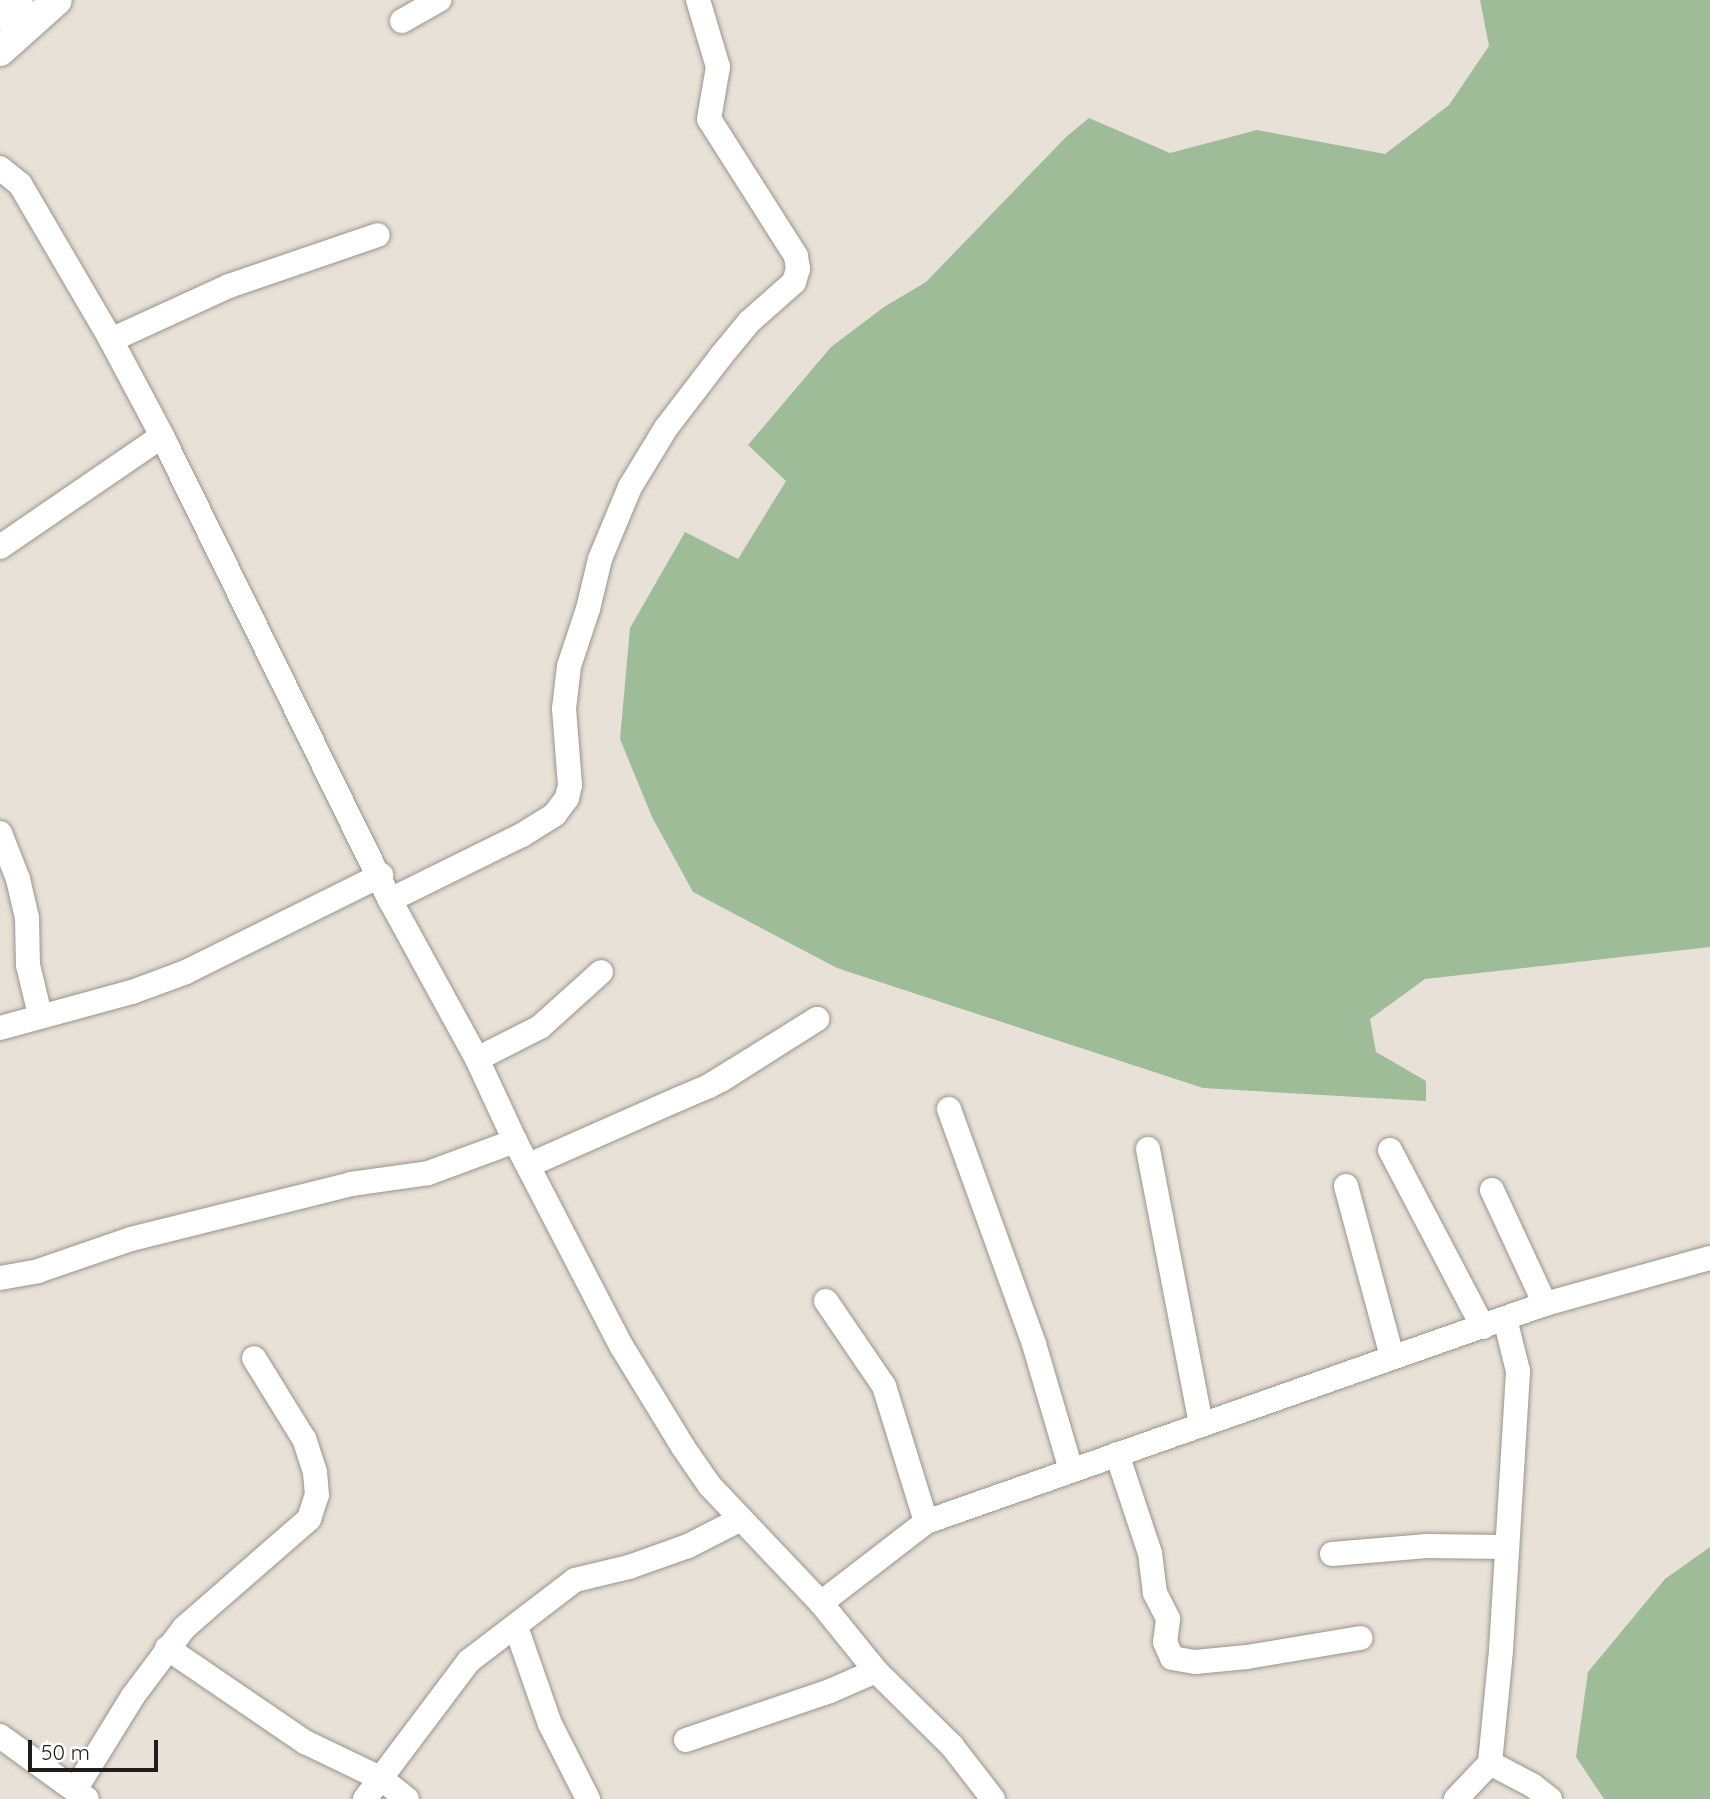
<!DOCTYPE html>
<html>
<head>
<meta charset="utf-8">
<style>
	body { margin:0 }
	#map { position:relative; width:1710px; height:1799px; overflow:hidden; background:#e7e1d7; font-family:Quicksand,sans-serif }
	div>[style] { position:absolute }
	.green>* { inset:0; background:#9fbc98 }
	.roads { filter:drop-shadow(0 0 2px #9b948b) drop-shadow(0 0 2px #9b948b) }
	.minor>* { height:24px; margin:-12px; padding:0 12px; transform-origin:12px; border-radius:12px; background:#fff }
	.major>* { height:30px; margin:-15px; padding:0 15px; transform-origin:15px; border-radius:15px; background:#fff }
	.highway>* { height:35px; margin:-17.5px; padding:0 17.5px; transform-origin:17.5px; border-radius:17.5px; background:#fff }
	span { translate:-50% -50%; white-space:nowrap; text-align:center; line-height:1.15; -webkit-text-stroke:5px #fff; paint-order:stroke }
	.scale { position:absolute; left:28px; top:1740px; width:130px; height:32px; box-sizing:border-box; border:4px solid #1f1d19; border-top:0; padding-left:9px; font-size:21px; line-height:24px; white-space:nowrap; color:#1f1d19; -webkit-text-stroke:5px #fff; paint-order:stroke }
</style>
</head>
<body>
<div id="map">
	<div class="green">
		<div style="clip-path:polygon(1480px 0,1710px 0,1710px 947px,1425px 979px,1370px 1019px,1376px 1052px,1426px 1081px,1426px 1101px,1203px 1088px,837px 968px,693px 892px,652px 817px,620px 739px,630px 628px,685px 532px,738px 559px,786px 481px,748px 445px,831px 347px,884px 307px,926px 282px,1066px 137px,1089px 118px,1170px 153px,1257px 130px,1385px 154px,1449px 105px,1489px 46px)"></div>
		<div style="clip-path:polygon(1710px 1547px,1710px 1799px,1604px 1799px,1576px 1757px,1588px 1672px,1665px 1579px)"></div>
	</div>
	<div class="roads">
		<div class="minor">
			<div style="left:402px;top:21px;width:43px;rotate:-29.6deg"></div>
			<div style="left:0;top:168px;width:26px;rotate:39deg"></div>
			<div style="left:20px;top:184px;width:181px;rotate:59.7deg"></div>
			<div style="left:111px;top:340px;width:109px;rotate:62deg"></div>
			<div style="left:162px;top:436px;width:517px;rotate:63.83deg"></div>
			<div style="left:390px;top:900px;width:181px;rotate:61.3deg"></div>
			<div style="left:477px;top:1059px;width:90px;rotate:65.1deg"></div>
			<div style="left:515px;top:1141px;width:232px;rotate:62.6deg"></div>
			<div style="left:622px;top:1347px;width:117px;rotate:58.6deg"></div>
			<div style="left:683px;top:1447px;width:47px;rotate:55.3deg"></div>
			<div style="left:710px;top:1486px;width:161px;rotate:46.5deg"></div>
			<div style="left:821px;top:1603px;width:87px;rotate:51deg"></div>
			<div style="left:876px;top:1671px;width:107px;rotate:44.6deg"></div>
			<div style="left:952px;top:1746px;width:67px;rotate:52.3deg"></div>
			<div style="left:111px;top:340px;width:130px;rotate:-24.6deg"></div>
			<div style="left:229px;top:286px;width:157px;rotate:-18.9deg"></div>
			<div style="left:0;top:547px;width:196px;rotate:-34.4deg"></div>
			<div style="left:0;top:833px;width:49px;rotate:68.6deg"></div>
			<div style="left:18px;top:879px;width:40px;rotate:77deg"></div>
			<div style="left:27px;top:918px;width:47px;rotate:88.8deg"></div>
			<div style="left:28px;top:965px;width:51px;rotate:76.5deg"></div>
			<div style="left:390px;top:900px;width:147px;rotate:-26.2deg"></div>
			<div style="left:522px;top:835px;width:39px;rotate:-32deg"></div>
			<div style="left:555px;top:814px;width:20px;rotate:-53deg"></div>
			<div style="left:567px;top:798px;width:13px;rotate:-77deg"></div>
			<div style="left:570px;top:785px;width:76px;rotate:-94.5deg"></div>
			<div style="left:564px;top:709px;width:43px;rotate:-83.4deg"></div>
			<div style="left:569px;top:666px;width:60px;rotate:-71.6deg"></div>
			<div style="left:588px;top:609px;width:51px;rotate:-76.5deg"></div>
			<div style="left:600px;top:559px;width:78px;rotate:-67.4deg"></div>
			<div style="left:630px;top:487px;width:69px;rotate:-58.6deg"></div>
			<div style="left:666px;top:428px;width:91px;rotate:-52.6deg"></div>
			<div style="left:721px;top:356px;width:44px;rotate:-50.5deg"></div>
			<div style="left:749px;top:322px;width:60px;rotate:-41.6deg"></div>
			<div style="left:794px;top:282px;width:14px;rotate:-73deg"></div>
			<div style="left:798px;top:269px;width:13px;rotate:-99deg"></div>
			<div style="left:796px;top:256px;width:162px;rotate:-122.4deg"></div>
			<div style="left:709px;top:119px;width:53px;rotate:-80.2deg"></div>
			<div style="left:718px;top:67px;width:70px;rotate:-106.6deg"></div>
			<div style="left:0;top:1028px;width:137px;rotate:-15.3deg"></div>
			<div style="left:132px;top:992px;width:58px;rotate:-20.3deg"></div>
			<div style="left:186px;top:972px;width:218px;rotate:-26.4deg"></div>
			<div style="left:477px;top:1059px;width:71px;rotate:-26.9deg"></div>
			<div style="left:540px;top:1027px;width:82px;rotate:-42deg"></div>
			<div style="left:949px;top:1109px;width:250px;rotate:70.1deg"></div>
			<div style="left:1034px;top:1344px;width:131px;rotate:73.6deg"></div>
			<div style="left:1148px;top:1149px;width:279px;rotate:79.1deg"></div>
			<div style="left:1390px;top:1150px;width:200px;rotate:62.3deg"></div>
			<div style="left:529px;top:1165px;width:166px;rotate:-23.8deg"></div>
			<div style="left:681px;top:1098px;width:30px;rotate:-23deg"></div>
			<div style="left:709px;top:1086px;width:13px;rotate:-27deg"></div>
			<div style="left:721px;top:1080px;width:114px;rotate:-32.4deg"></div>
			<div style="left:817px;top:1019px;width:127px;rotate:148.2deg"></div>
			<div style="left:1346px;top:1186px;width:177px;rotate:74.9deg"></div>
			<div style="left:1492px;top:1190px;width:126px;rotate:65.1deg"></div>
			<div style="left:0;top:1278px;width:39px;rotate:-10deg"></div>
			<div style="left:38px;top:1271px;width:98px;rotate:-19deg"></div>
			<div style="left:131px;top:1239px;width:227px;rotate:-14deg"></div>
			<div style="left:351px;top:1184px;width:78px;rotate:-8.1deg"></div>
			<div style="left:428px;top:1173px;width:93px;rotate:-20.2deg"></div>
			<div style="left:826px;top:1301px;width:103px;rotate:55.7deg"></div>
			<div style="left:884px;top:1386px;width:142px;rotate:72.8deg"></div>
			<div style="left:1117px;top:1454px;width:104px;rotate:71.6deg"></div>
			<div style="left:1150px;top:1553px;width:40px;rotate:82.9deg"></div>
			<div style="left:1155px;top:1593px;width:29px;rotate:63deg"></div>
			<div style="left:1168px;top:1619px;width:23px;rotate:97deg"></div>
			<div style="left:1165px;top:1642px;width:17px;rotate:66deg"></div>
			<div style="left:1172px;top:1658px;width:23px;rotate:10deg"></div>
			<div style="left:1195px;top:1662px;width:52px;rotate:-5.5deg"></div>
			<div style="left:1247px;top:1657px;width:115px;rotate:-9.5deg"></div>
			<div style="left:1332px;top:1554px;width:95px;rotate:-4.8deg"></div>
			<div style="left:1427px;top:1546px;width:78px;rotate:0.7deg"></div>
			<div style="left:821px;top:1603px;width:133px;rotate:-37.6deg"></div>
			<div style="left:926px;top:1522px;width:656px;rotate:-19.4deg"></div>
			<div style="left:1545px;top:1304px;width:171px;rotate:-15.6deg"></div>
			<div style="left:516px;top:1627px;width:103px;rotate:70.7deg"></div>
			<div style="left:550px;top:1724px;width:84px;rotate:63.1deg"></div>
			<div style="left:167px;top:1648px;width:167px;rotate:34.3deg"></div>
			<div style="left:305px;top:1742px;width:85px;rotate:25.7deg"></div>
			<div style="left:382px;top:1779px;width:32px;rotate:39deg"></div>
			<div style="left:0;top:1736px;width:107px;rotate:35.9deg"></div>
			<div style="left:686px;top:1740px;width:152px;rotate:-18.8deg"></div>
			<div style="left:830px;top:1691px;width:50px;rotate:-23.5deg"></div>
			<div style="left:1490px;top:1763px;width:47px;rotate:27.6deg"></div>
			<div style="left:1532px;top:1785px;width:23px;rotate:38deg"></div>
			<div style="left:75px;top:1790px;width:110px;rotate:-58.3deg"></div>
			<div style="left:133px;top:1696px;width:85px;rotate:-53.1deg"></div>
			<div style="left:184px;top:1628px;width:166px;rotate:-41.1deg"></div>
			<div style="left:309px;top:1519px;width:25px;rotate:-72deg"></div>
			<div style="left:317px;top:1495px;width:23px;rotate:-95deg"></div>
			<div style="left:315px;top:1472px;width:35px;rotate:-108deg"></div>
			<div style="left:304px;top:1439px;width:95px;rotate:-121.7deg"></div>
			<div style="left:365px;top:1799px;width:173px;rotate:-53deg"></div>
			<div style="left:469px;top:1661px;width:133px;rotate:-37.4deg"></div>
			<div style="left:575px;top:1580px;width:56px;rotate:-13.5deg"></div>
			<div style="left:629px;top:1567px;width:63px;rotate:-19.6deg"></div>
			<div style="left:688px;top:1546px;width:59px;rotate:-27deg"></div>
			<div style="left:1456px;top:1799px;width:50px;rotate:-46.6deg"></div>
			<div style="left:1490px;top:1763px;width:114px;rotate:-84.4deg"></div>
			<div style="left:1501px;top:1650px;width:280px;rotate:-86.5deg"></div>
			<div style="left:1518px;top:1371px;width:54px;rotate:-104deg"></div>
		</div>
		<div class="major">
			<div style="left:0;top:51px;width:76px;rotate:-41.8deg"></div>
		</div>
		<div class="highway">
			<div style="left:0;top:12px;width:19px;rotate:-39deg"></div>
		</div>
	</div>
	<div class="scale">50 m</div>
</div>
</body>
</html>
